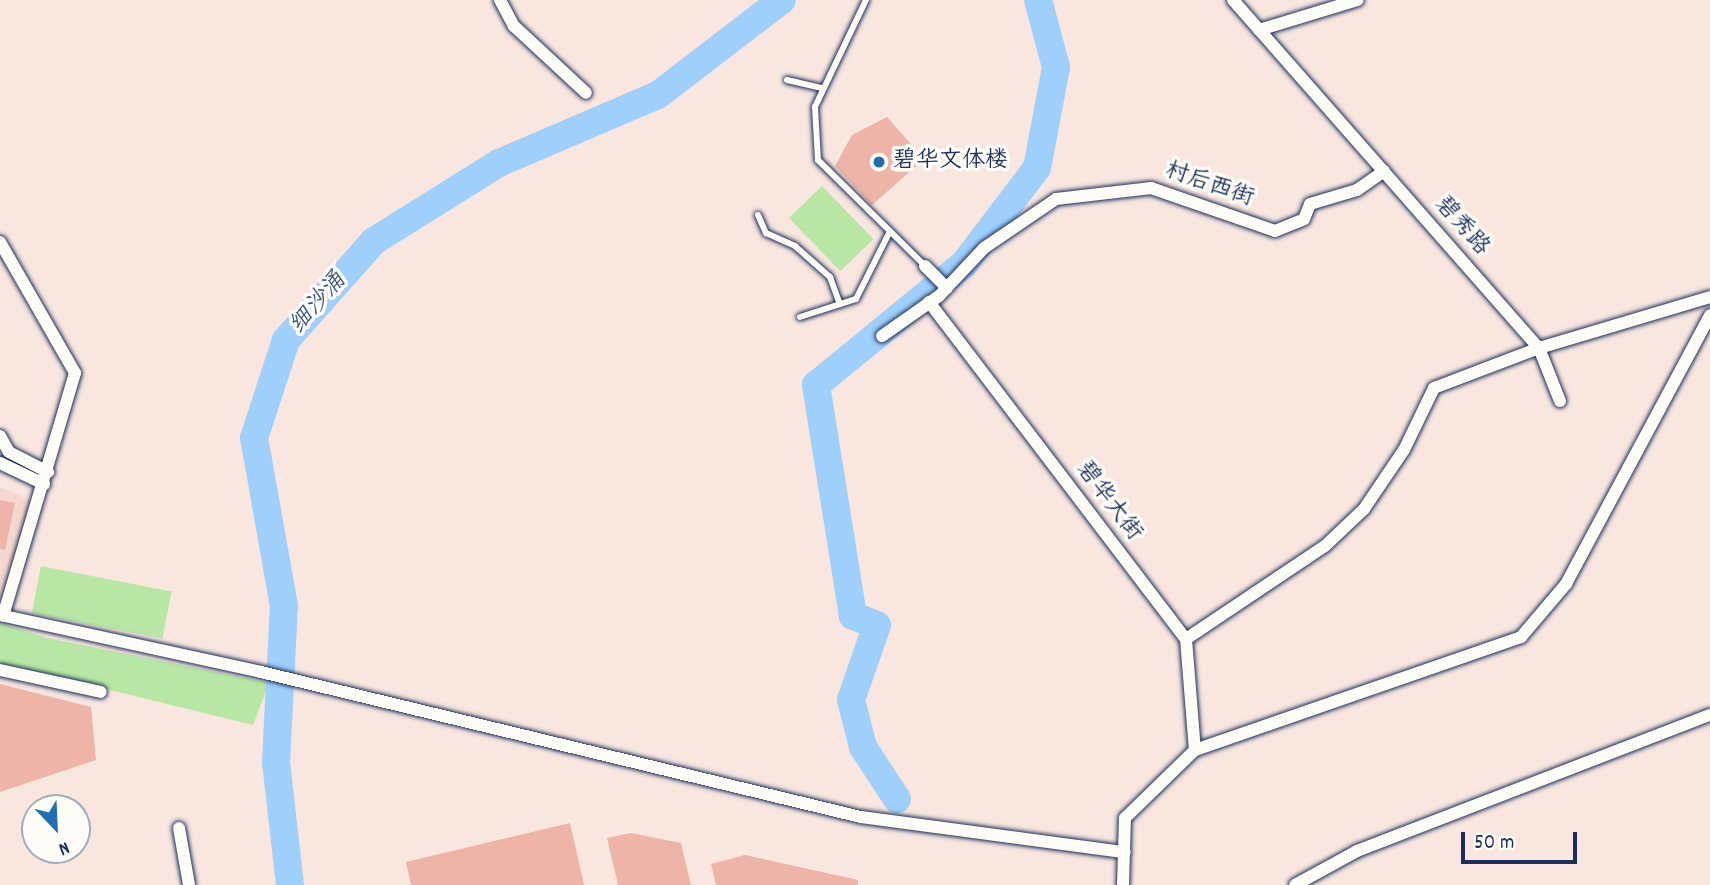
<!DOCTYPE html>
<html>
<head>
<meta charset="utf-8">
<style>
	body { margin:0 }
	#map { position:relative; width:1710px; height:885px; overflow:hidden; background:#f8e6df; font-family:Dekko,"LXGW WenKai TC",sans-serif }
	div>[style] { position:absolute }
	.built>* { inset:0; background:#f5d7ce }
	.green>* { inset:0; background:#b8e7a5; transform-origin:0 0 }
	.river>* { height:28px; margin:-14px; padding:0 14px; transform-origin:14px; border-radius:14px; background:#9fcffb }
	.building>* { inset:0; background:#eeb4a7 }
	.roads { filter:drop-shadow(0 0 2px #1b2f5e) drop-shadow(0 0 2px #1b2f5e) }
	.service>* { height:6px; margin:-3px; padding:0 3px; transform-origin:3px; border-radius:3px; background:#fdfcf7 }
	.minor>* { height:12px; margin:-6px; padding:0 6px; transform-origin:6px; border-radius:6px; background:#fdfcf7 }
	.dots>* { width:19px; height:19px; translate:-50% -50%; box-sizing:border-box; border:4px solid #fdfcf7; border-radius:50% }
	span { translate:-50% -50%; white-space:nowrap; text-align:center; line-height:1.15; -webkit-text-stroke:7px #fdfcf7; paint-order:stroke }
	.poi-label { font-size:23px; color:#1b2f5e }
	.left { translate:0 -50%; text-align:left }
	.street-label { font-size:23px; color:#1b2f5e }
	.water-label { font-size:24px; color:#3c5785; font-style:italic }
	.north { position:absolute; left:21px; top:794px; width:70px; height:70px; box-sizing:border-box; background:#fdfcf7; border:2px solid #a3aaba; border-radius:50%; rotate:157deg; font-size:19px; font-weight:700; line-height:28px; text-align:center; color:#1b2f5e }
	.north::after { content:''; display:block; margin:auto; width:24px; height:32px; background:#1f6fb2; clip-path:polygon(50% 0,100% 100%,50% 72%,0 100%) }
	.scale { position:absolute; left:1461px; top:832px; width:116px; height:32px; box-sizing:border-box; border:4px solid #1b2f5e; border-top:0; padding-left:9px; font-size:21px; line-height:24px; white-space:nowrap; color:#1b2f5e; -webkit-text-stroke:5px #fdfcf7; paint-order:stroke }
</style>
</head>
<body>
<div id="map">
	<div class="built">
		<div style="clip-path:polygon(0 487px,32px 501px,5px 599px,0 598px)"></div>
	</div>
	<div class="green">
		<div style="left:822px;top:186px;width:74px;height:46px;rotate:46deg"></div>
		<div style="left:41px;top:566px;width:133px;height:48px;rotate:11deg"></div>
		<div style="clip-path:polygon(0 623px,48px 638px,269px 683px,253px 725px,0 663px)"></div>
	</div>
	<div class="river">
		<div style="left:897px;top:799px;width:62px;rotate:-123.2deg"></div>
		<div style="left:863px;top:747px;width:49px;rotate:-104.3deg"></div>
		<div style="left:851px;top:700px;width:79px;rotate:-70.9deg"></div>
		<div style="left:877px;top:625px;width:26px;rotate:-159deg"></div>
		<div style="left:853px;top:616px;width:234px;rotate:-99.1deg"></div>
		<div style="left:816px;top:385px;width:191px;rotate:-39.3deg"></div>
		<div style="left:964px;top:264px;width:121px;rotate:-52.8deg"></div>
		<div style="left:1037px;top:168px;width:103px;rotate:-79.3deg"></div>
		<div style="left:1056px;top:67px;width:69px;rotate:-105deg"></div>
		<div style="left:290px;top:885px;width:124px;rotate:-96.5deg"></div>
		<div style="left:276px;top:762px;width:156px;rotate:-87.1deg"></div>
		<div style="left:284px;top:606px;width:171px;rotate:-100.1deg"></div>
		<div style="left:254px;top:438px;width:103px;rotate:-71.9deg"></div>
		<div style="left:286px;top:340px;width:132px;rotate:-48.4deg"></div>
		<div style="left:374px;top:241px;width:147px;rotate:-32deg"></div>
		<div style="left:499px;top:163px;width:173px;rotate:-23.2deg"></div>
		<div style="left:658px;top:95px;width:156px;rotate:-37.5deg"></div>
	</div>
	<div class="building">
		<div style="clip-path:polygon(887px 117px,924px 159px,872px 205px,835px 166px,852px 135px)"></div>
		<div style="clip-path:polygon(0 500px,15px 503px,5px 550px,0 549px)"></div>
		<div style="clip-path:polygon(0 684px,91px 707px,96px 760px,0 792px)"></div>
		<div style="clip-path:polygon(570px 823px,584px 885px,411px 885px,406px 862px)"></div>
		<div style="clip-path:polygon(631px 833px,681px 843px,691px 885px,618px 885px,607px 838px)"></div>
		<div style="clip-path:polygon(745px 855px,858px 880px,858px 885px,716px 885px,711px 864px)"></div>
	</div>
	<div class="roads">
		<div class="service">
			<div style="left:866px;top:0;width:119px;rotate:115.5deg"></div>
			<div style="left:815px;top:107px;width:53px;rotate:86.8deg"></div>
			<div style="left:818px;top:160px;width:151px;rotate:44.7deg"></div>
			<div style="left:787px;top:80px;width:35px;rotate:13deg"></div>
			<div style="left:758px;top:215px;width:20px;rotate:66deg"></div>
			<div style="left:766px;top:233px;width:32px;rotate:24deg"></div>
			<div style="left:795px;top:246px;width:47px;rotate:41.5deg"></div>
			<div style="left:830px;top:277px;width:29px;rotate:70deg"></div>
			<div style="left:800px;top:317px;width:59px;rotate:-17.8deg"></div>
			<div style="left:856px;top:299px;width:74px;rotate:-63.4deg"></div>
		</div>
		<div class="minor">
			<div style="left:500px;top:0;width:30px;rotate:62deg"></div>
			<div style="left:514px;top:26px;width:98px;rotate:42.9deg"></div>
			<div style="left:1233px;top:0;width:463px;rotate:48.7deg"></div>
			<div style="left:1539px;top:348px;width:178px;rotate:-16.6deg"></div>
			<div style="left:1259px;top:30px;width:103px;rotate:-16.9deg"></div>
			<div style="left:0;top:242px;width:151px;rotate:60.2deg"></div>
			<div style="left:75px;top:373px;width:253px;rotate:106.5deg"></div>
			<div style="left:925px;top:266px;width:31px;rotate:45deg"></div>
			<div style="left:929px;top:302px;width:424px;rotate:52.7deg"></div>
			<div style="left:1186px;top:639px;width:111px;rotate:85.4deg"></div>
			<div style="left:882px;top:336px;width:70px;rotate:-35.1deg"></div>
			<div style="left:939px;top:296px;width:66px;rotate:-46.8deg"></div>
			<div style="left:984px;top:248px;width:87px;rotate:-34.2deg"></div>
			<div style="left:1056px;top:199px;width:96px;rotate:-6.6deg"></div>
			<div style="left:1151px;top:188px;width:131px;rotate:19.1deg"></div>
			<div style="left:1275px;top:231px;width:31px;rotate:-22deg"></div>
			<div style="left:1304px;top:219px;width:16px;rotate:-68deg"></div>
			<div style="left:1310px;top:204px;width:49px;rotate:-16.6deg"></div>
			<div style="left:1357px;top:190px;width:33px;rotate:-35deg"></div>
			<div style="left:0;top:436px;width:18px;rotate:61deg"></div>
			<div style="left:9px;top:452px;width:44px;rotate:27.1deg"></div>
			<div style="left:0;top:463px;width:49px;rotate:25.5deg"></div>
			<div style="left:0;top:615px;width:267px;rotate:12.3deg"></div>
			<div style="left:261px;top:672px;width:617px;rotate:13.59deg"></div>
			<div style="left:861px;top:817px;width:266px;rotate:7.6deg"></div>
			<div style="left:1186px;top:639px;width:167px;rotate:-33.8deg"></div>
			<div style="left:1325px;top:546px;width:54px;rotate:-43.5deg"></div>
			<div style="left:1364px;top:509px;width:71px;rotate:-55.9deg"></div>
			<div style="left:1404px;top:450px;width:69px;rotate:-64.2deg"></div>
			<div style="left:1434px;top:388px;width:112px;rotate:-20.9deg"></div>
			<div style="left:1539px;top:348px;width:57px;rotate:68.4deg"></div>
			<div style="left:0;top:670px;width:103px;rotate:12.3deg"></div>
			<div style="left:179px;top:828px;width:58px;rotate:80deg"></div>
			<div style="left:1123px;top:885px;width:67px;rotate:-88.3deg"></div>
			<div style="left:1125px;top:818px;width:98px;rotate:-44.2deg"></div>
			<div style="left:1195px;top:750px;width:345px;rotate:-19.1deg"></div>
			<div style="left:1521px;top:637px;width:70px;rotate:-49.7deg"></div>
			<div style="left:1566px;top:584px;width:305px;rotate:-61.8deg"></div>
			<div style="left:1295px;top:885px;width:71px;rotate:-28.7deg"></div>
			<div style="left:1357px;top:851px;width:378px;rotate:-21.1deg"></div>
		</div>
	</div>
	<div class="dots">
		<div style="left:879px;top:162px;background:#1f6fb2"></div>
	</div>
	<div class="poi-label">
		<span class="left" style="left:893px;top:162px">碧华文体楼</span>
	</div>
	<div class="street-label">
		<span style="left:1209px;top:186px;rotate:19deg">村后西街</span>
		<span style="left:1461px;top:227px;rotate:49deg">碧秀路</span>
		<span style="left:1108px;top:502px;rotate:53deg">碧华大街</span>
	</div>
	<div class="water-label">
		<span style="left:319px;top:304px;rotate:-49deg">细沙涌</span>
	</div>
	<div class="north">N</div>
	<div class="scale">50 m</div>
</div>
</body>
</html>
